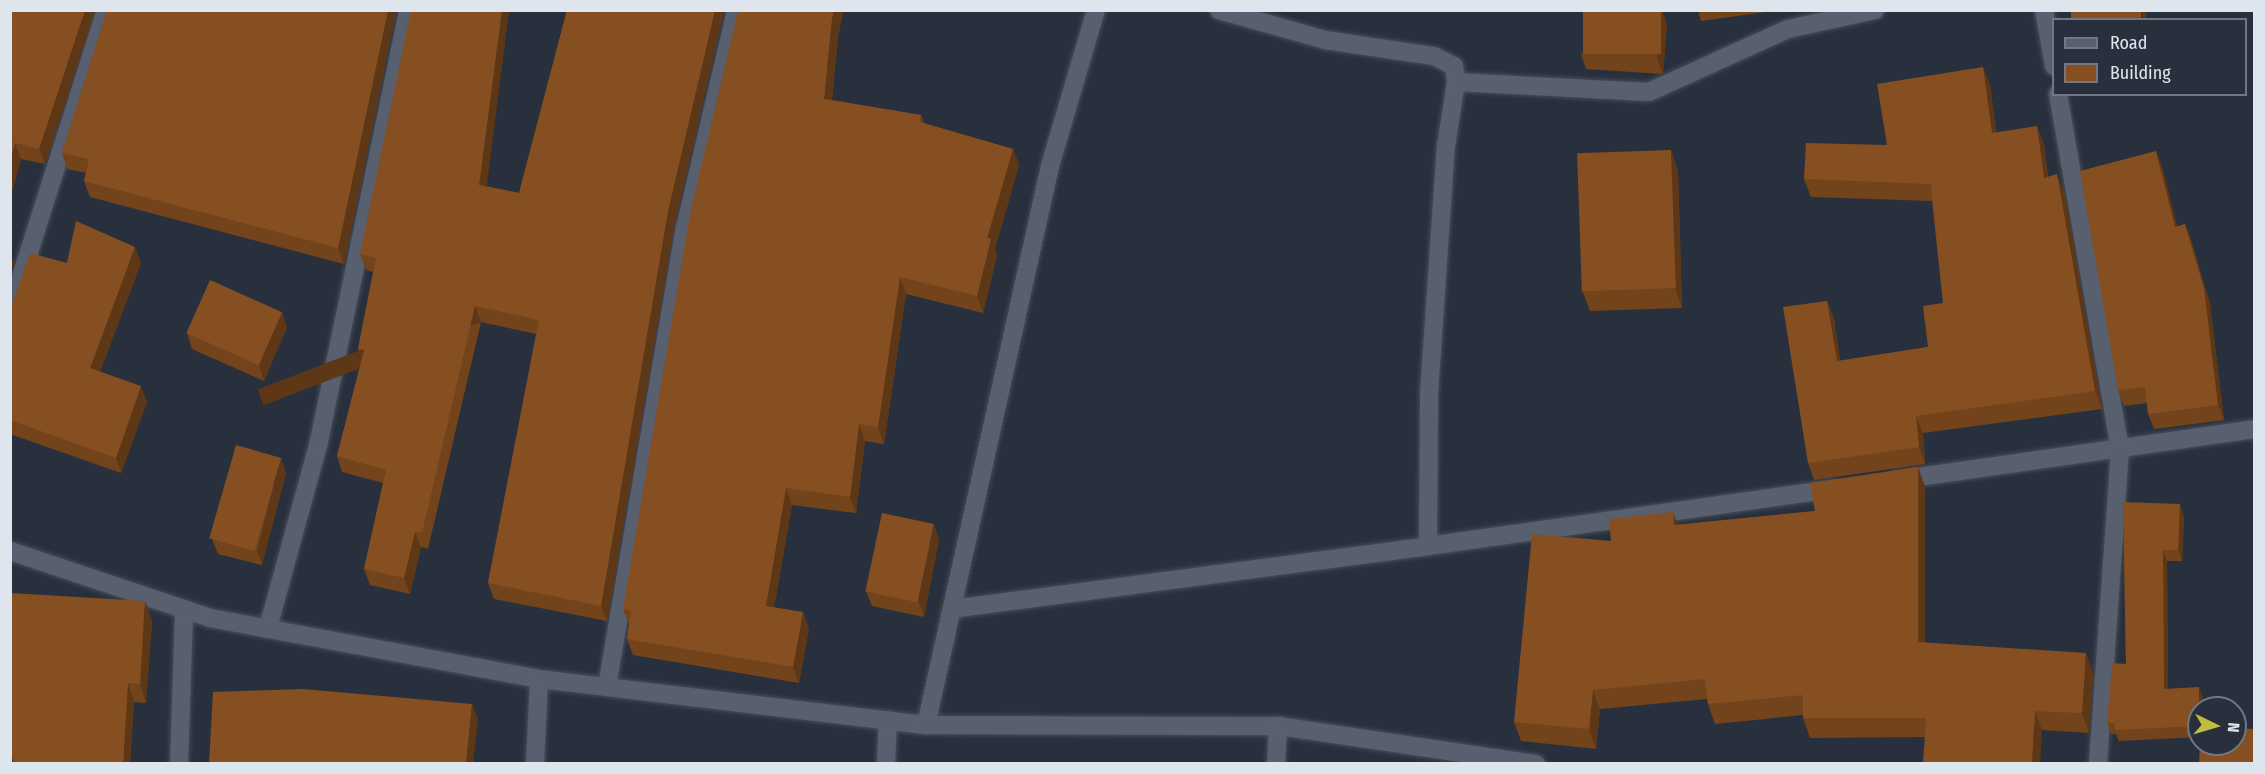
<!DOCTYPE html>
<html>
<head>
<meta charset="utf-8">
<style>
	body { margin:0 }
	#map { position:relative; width:2265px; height:774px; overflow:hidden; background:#28303d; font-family:"Fira Sans Condensed",sans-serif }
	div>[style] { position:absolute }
	.roads { filter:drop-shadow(0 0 2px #474d58) drop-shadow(0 0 2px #474d58) }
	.street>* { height:18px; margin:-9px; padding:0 9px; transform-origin:9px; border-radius:9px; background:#58606f }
	.secondary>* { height:18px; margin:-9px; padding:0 9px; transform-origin:9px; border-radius:9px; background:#58606f }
	.wall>* { inset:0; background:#73441c }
	.shaded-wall>* { inset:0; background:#5e3717; transform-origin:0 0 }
	.building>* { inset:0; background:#864f21; transform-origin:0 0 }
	span { translate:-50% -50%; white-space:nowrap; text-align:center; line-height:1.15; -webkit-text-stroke:6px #28303d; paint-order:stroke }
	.frame { position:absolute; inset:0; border:12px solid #dfe5ed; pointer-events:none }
	.legend { position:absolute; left:2052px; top:18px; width:195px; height:78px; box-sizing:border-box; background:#28303d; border:2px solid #717883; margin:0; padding:8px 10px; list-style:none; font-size:18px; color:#dfe5ed }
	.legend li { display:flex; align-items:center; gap:12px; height:30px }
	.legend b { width:30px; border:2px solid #717883 }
	.north { position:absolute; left:2187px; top:696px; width:60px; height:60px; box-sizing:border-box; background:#28303d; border:2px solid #717883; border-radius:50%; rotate:95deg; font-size:16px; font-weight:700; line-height:24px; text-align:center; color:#dfe5ed }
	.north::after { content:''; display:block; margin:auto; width:21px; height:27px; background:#c0be41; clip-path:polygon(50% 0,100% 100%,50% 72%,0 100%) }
</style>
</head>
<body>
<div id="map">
	<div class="roads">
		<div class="street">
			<div style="left:1219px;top:10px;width:110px;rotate:15.8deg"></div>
			<div style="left:1325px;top:40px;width:110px;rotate:8.4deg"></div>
			<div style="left:1434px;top:56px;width:22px;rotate:27deg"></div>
			<div style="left:1454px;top:66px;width:16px;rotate:83deg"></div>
			<div style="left:10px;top:312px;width:317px;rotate:-72.4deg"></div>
			<div style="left:1897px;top:480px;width:361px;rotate:-8.1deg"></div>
			<div style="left:1428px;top:546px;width:410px;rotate:-8deg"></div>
			<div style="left:952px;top:609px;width:480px;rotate:-7.5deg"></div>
			<div style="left:1428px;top:546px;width:152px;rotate:-89.6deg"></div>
			<div style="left:1429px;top:394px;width:249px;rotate:-86.1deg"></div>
			<div style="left:1446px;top:146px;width:65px;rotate:-81.1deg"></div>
			<div style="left:1456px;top:82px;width:193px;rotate:3deg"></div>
			<div style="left:1649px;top:92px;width:153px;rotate:-24.4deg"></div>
			<div style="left:1788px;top:29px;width:89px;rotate:-12.3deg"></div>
			<div style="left:268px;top:628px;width:194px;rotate:-74.7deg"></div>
			<div style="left:319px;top:441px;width:440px;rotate:-78.3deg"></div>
			<div style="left:607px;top:687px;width:466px;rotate:-80.4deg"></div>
			<div style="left:685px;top:228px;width:224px;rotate:-76.8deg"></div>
			<div style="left:926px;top:725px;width:573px;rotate:-77.49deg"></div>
			<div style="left:1050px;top:166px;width:163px;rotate:-73.6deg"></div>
			<div style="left:179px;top:764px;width:154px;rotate:-88.1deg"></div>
			<div style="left:535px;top:764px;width:85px;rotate:-87.3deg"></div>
			<div style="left:886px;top:764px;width:44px;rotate:-87.4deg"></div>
			<div style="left:1276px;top:764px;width:38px;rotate:-87deg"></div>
		</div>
		<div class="secondary">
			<div style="left:2044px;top:10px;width:57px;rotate:79.9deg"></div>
			<div style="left:2058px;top:94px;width:360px;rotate:80.1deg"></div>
			<div style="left:2120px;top:449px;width:316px;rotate:94deg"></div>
			<div style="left:10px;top:551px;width:211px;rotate:18.5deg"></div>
			<div style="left:210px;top:618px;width:335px;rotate:10.5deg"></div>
			<div style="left:539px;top:679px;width:390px;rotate:6.8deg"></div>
			<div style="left:926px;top:725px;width:352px;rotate:0.2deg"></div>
			<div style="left:1278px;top:726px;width:261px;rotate:8.4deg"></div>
		</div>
	</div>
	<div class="wall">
		<div style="clip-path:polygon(10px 10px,95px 10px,45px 164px,21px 159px,10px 199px)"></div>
		<div style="clip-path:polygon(107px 10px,396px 10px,344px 264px,90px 197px,84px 181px,86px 173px,67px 169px,62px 153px)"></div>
		<div style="clip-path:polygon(509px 10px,486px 186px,519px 193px,567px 10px,724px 10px,674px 226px,607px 621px,494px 599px,488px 583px,536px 334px,481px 322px,428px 549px,421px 547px,410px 594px,370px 585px,364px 569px,383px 483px,342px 472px,337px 456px,362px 359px,358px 349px,373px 272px,366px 270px,360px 254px)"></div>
		<div style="clip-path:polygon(1698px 10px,1780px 10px,1701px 21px)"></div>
		<div style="clip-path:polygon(1667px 24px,1663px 74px,1586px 69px,1581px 54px)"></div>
		<div style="clip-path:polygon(838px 37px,832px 100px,921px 115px,924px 123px,1013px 149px,1019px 165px,995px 249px,997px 255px,983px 313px,906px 294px,884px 444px,865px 441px,856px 513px,792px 505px,774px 607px,809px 628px,799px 683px,633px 655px,627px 639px,629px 625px,623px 609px)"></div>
		<div style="clip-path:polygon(1983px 67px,1990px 85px,1996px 132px,2044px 144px,2048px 177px,2064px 192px,2102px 409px,1923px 433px,1925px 464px,1814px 480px,1808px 463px,1827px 301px,1834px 318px,1840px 361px,1928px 347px,1943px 303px,1932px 201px,1811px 197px,1804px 179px,1887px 145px)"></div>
		<div style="clip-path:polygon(2162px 166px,2177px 226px,2191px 240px,2210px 304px,2224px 420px,2154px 429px,2148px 414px,2147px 403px,2124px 406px,2118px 390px)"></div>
		<div style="clip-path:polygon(1678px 170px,1682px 308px,1590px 311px,1582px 290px)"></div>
		<div style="clip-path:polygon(67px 263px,141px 263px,100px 371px,147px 402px,121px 473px,10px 434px,10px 305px)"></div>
		<div style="clip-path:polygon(287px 327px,264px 381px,192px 349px,187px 333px)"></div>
		<div style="clip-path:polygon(1918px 467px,1925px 487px,1925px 643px,2093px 672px,2089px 733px,2042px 730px,1924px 737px,1810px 738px,1803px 718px,1803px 715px,1715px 724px,1708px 704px,1707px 699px,1600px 709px,1596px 749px,1521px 741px,1514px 722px,1611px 541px,1678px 525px,1815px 511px)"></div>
		<div style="clip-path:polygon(286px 473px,262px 565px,218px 554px,212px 539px)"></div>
		<div style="clip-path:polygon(2123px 502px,2184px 516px,2182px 561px,2167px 561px,2168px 689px,2203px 698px,2203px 708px,2199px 708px,2199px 737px,2119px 741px,2116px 734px,2111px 734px,2107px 723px,2126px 664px)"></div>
		<div style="clip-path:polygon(939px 539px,924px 617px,872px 606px,866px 591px)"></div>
		<div style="clip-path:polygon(152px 620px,146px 703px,134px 702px,130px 764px,13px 764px)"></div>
	</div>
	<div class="shaded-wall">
		<div style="clip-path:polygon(85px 10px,95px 10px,45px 164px,39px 149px)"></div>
		<div style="clip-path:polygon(388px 10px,396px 10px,344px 264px,338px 248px)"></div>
		<div style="clip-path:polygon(502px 10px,509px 10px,485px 200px,479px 185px)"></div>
		<div style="clip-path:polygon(715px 10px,724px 10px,674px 226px,607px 621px,601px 606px,668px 211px)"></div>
		<div style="clip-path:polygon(834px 10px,844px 10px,838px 37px,830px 115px,824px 99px,832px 20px)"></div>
		<div style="clip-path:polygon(1661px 10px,1662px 10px,1667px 24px,1663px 74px,1657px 58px)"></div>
		<div style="clip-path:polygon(2141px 10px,2146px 10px,2146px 20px,2142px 20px)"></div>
		<div style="clip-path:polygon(1983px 67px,1990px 85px,1999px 150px,1992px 133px)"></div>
		<div style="clip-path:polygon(2037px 126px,2044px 144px,2050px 195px,2044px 178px)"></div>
		<div style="clip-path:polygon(15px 143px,21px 159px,10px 199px,10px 161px)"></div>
		<div style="clip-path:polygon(1013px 149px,1019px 165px,995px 249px,997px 255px,983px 313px,977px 296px,987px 238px)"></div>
		<div style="clip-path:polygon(1671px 150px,1678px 170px,1682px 308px,1675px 288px)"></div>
		<div style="clip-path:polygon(2156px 151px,2162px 166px,2181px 242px,2175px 227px)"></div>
		<div style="clip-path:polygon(2057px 174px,2064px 192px,2102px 409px,2095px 391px)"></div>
		<div style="clip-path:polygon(2185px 224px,2191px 240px,2210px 304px,2224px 420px,2218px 405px)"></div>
		<div style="clip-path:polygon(135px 247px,141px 263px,96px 383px,90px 368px)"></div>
		<div style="clip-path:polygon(10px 255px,14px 263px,10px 274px)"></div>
		<div style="clip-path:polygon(900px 277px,906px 294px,884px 444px,878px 427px)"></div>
		<div style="clip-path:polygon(1827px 301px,1834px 318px,1843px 379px,1837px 361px)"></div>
		<div style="left:475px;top:306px;width:17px;height:233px;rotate:69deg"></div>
		<div style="clip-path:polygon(282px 312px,287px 327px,264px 381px,259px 365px)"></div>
		<div style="clip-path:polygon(141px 386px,147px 402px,121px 473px,116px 458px)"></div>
		<div style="clip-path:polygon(1916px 416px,1923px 433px,1925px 464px,1919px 447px)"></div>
		<div style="clip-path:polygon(859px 424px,865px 441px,856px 513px,850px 497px)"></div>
		<div style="clip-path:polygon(281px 458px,286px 473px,262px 565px,257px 550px)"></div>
		<div style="clip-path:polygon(1918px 467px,1925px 487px,1925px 662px,1918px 642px)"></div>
		<div style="clip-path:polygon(786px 488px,792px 505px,772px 622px,766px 606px)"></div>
		<div style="clip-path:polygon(2180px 504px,2184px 516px,2182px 561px,2178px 550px)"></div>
		<div style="clip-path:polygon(1673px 512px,1680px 532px,1674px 525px)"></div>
		<div style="clip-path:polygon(934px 524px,939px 539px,924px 617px,918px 601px)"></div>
		<div style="clip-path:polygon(415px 532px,421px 547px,410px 594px,404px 578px)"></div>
		<div style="clip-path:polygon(2163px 550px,2167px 561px,2168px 700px,2164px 689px)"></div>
		<div style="clip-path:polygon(145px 601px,152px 620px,146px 703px,140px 684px)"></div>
		<div style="clip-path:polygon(803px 612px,809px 628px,799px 683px,793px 667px)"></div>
		<div style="clip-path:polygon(2086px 653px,2093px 672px,2089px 733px,2082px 713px)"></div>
		<div style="clip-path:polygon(128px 683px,134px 702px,130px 764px,123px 764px)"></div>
		<div style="clip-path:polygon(2199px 687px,2203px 698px,2203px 708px,2199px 708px)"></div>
		<div style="clip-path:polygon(1593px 690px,1600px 709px,1596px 749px,1589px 729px)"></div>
		<div style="clip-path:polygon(472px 704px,478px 719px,473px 764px,466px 764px)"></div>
		<div style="clip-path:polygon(2035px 711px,2042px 730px,2040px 764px,2032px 764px)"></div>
	</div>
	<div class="building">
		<div style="clip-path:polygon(10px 10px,85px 10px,39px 149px,15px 143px,10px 161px)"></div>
		<div style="clip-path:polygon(107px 10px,388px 10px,338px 248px,84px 181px,89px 159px,62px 153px)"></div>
		<div style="clip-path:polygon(411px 10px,502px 10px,479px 185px,519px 193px,567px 10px,715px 10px,668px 211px,601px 606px,488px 583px,539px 320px,475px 306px,422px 533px,415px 532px,404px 578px,364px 569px,386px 470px,337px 456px,364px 350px,358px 349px,376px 258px,360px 254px)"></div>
		<div style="clip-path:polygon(738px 10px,834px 10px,832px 20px,824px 99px,921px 115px,919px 122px,1013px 149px,987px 238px,991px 239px,977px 296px,900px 277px,878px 427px,859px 424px,850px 497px,786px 488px,766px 606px,803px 612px,793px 667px,627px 639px,631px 611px,623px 609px,690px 214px)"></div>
		<div style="left:1583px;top:10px;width:78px;height:44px"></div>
		<div style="left:2071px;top:10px;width:70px;height:10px"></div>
		<div style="clip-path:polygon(1983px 67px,1992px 133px,2037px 126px,2044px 178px,2057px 174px,2095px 391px,1916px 416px,1919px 447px,1808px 463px,1783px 307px,1827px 301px,1837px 361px,1928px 347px,1923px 306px,1943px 303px,1931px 184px,1804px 179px,1806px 143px,1887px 145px,1877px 84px)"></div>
		<div style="left:1671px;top:150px;width:138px;height:94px;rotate:88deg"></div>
		<div style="clip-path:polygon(2156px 151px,2175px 227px,2185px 224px,2204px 288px,2218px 405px,2148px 414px,2145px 387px,2118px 390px,2080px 171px)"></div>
		<div style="clip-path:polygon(76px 221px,135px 247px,90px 368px,141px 386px,116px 458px,10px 420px,10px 305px,12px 304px,30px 253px,67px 263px)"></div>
		<div style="left:210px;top:280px;width:79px;height:58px;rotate:24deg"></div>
		<div style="left:236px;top:445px;width:47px;height:97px;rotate:16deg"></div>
		<div style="clip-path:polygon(1918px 467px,1918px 642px,2086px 653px,2082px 713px,2035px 711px,2032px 764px,1923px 764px,1926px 718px,1803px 718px,1803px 695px,1708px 704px,1705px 679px,1593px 690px,1589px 729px,1514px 722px,1532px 534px,1611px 541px,1609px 519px,1673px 512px,1674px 525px,1815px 511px,1810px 483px)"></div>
		<div style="clip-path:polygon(2123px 502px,2180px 504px,2178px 550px,2163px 550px,2164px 689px,2199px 687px,2199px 726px,2115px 730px,2115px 723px,2107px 723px,2112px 663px,2126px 664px)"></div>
		<div style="left:882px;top:513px;width:53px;height:80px;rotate:12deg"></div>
		<div style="clip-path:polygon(10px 593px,145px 601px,140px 684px,128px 683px,123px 764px,13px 764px,10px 738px)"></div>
		<div style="clip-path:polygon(303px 689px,472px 704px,466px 764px,209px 764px,213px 692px)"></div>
		<div style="clip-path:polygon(2235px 728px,2254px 729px,2254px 764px,2199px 764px,2200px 744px,2235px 744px)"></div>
	</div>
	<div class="frame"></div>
	<ul class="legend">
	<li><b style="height:8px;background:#58606f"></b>Road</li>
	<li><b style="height:16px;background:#864f21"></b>Building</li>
	</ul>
	<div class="north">N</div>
</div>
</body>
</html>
